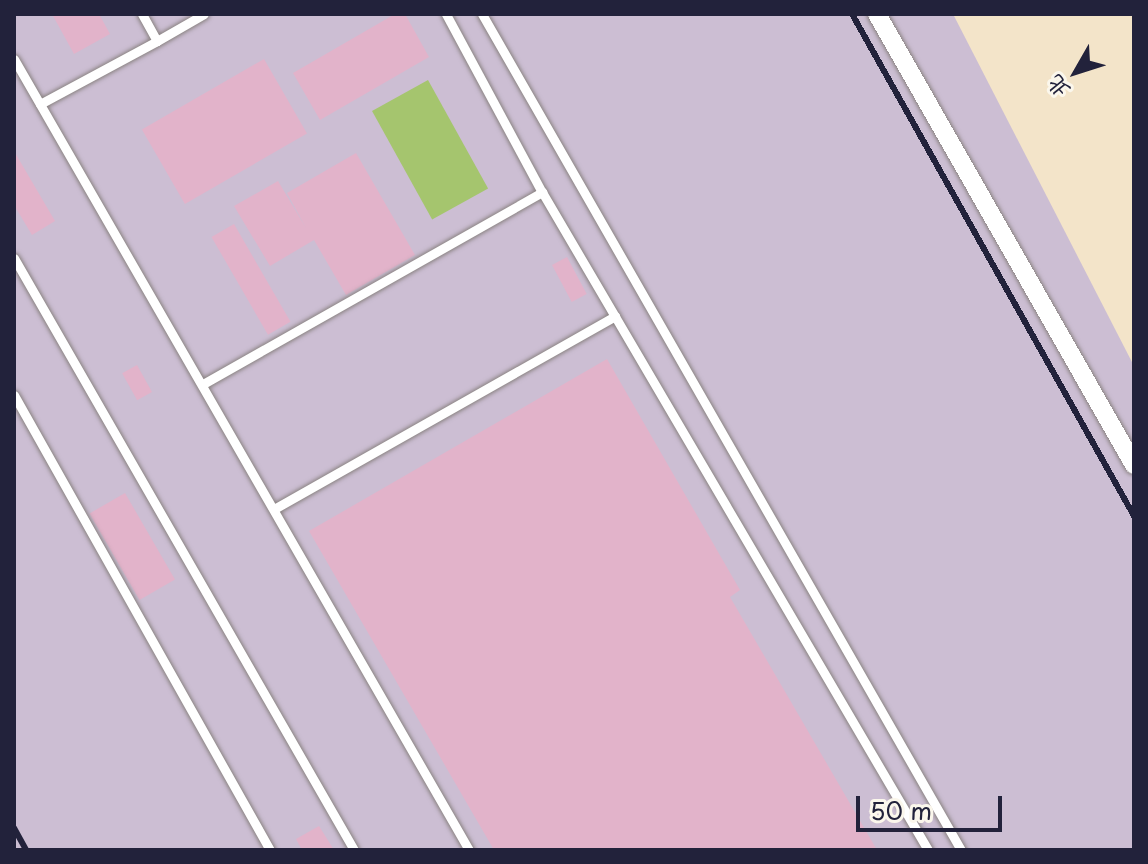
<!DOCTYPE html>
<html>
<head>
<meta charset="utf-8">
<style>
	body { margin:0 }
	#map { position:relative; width:1148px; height:864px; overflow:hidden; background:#f3e4c9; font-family:"Playpen Sans","LXGW WenKai TC",sans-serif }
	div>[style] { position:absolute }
	.industrial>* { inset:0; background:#ccbed3 }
	.green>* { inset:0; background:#a5c56e; transform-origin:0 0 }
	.building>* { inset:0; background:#e2b3ca; transform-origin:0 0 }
	.roads { filter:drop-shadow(0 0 2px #8a8382) drop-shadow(0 0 2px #8a8382) }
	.service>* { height:9px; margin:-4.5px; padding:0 4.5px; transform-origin:4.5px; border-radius:4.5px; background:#fff }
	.minor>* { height:18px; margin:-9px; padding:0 9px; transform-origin:9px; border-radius:9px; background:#fff }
	.rail>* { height:6px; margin:-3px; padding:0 3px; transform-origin:3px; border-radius:3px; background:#22223b }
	span { translate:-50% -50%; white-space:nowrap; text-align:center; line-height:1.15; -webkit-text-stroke:6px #fbf7ec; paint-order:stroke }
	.frame { position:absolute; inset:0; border:16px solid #22223b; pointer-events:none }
	.north { position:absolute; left:1036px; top:32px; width:80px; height:80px; -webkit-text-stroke:6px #fbf7ec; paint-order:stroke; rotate:231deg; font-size:22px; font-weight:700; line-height:32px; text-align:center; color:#22223b }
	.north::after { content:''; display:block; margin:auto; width:28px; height:36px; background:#22223b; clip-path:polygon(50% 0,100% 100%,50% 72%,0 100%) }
	.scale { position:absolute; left:856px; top:796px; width:146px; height:36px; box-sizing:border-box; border:4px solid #22223b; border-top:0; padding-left:10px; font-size:24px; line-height:28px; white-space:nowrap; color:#22223b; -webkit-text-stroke:6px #fbf7ec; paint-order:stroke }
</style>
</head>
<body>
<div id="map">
	<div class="industrial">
		<div style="clip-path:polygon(14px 14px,953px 14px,1134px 366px,1134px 850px,14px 850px)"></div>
	</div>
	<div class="green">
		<div style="left:428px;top:80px;width:124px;height:64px;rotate:61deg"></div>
	</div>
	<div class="building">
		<div style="clip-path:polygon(52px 14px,99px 14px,110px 34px,74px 54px)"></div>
		<div style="clip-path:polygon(395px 14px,405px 14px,429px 57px,320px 120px,293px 73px)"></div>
		<div style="left:264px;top:59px;width:86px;height:141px;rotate:60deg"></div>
		<div style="clip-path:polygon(14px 151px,55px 221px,32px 235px,14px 205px)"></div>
		<div style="clip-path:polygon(356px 153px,415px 255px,346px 295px,314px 240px,270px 266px,234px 206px,278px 181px,306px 228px,287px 193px)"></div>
		<div style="left:234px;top:224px;width:113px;height:26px;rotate:60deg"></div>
		<div style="left:567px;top:257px;width:42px;height:17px;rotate:62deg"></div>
		<div style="clip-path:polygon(607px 359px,740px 590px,730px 597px,877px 850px,494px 850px,309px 531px)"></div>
		<div style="left:137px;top:365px;width:31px;height:17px;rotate:61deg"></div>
		<div style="left:125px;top:493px;width:100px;height:41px;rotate:60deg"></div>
		<div style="clip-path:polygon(319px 826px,334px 850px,302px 850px,296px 839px)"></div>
	</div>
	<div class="roads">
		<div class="service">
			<div style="left:142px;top:14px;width:31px;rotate:61deg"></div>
			<div style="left:157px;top:41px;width:54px;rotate:-29.9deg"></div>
			<div style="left:446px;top:14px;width:202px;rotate:61.7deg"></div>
			<div style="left:542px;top:192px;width:763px;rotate:59.6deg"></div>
			<div style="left:482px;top:14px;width:964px;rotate:60.19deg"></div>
			<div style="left:14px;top:59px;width:913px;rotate:60.09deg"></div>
			<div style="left:40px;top:104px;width:133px;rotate:-28.3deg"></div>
			<div style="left:14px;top:258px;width:683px;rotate:60.13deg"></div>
			<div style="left:203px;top:384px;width:390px;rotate:-29.5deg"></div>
			<div style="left:14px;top:395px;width:522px;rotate:60.64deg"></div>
			<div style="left:274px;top:509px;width:392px;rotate:-29.5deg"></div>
		</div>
		<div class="minor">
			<div style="left:877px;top:14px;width:519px;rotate:60.32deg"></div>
		</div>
	</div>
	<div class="rail">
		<div style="left:852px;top:14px;width:576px;rotate:60.67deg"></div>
		<div style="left:14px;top:828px;width:25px;rotate:61deg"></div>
	</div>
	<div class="frame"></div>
	<div class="north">北</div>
	<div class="scale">50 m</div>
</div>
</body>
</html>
